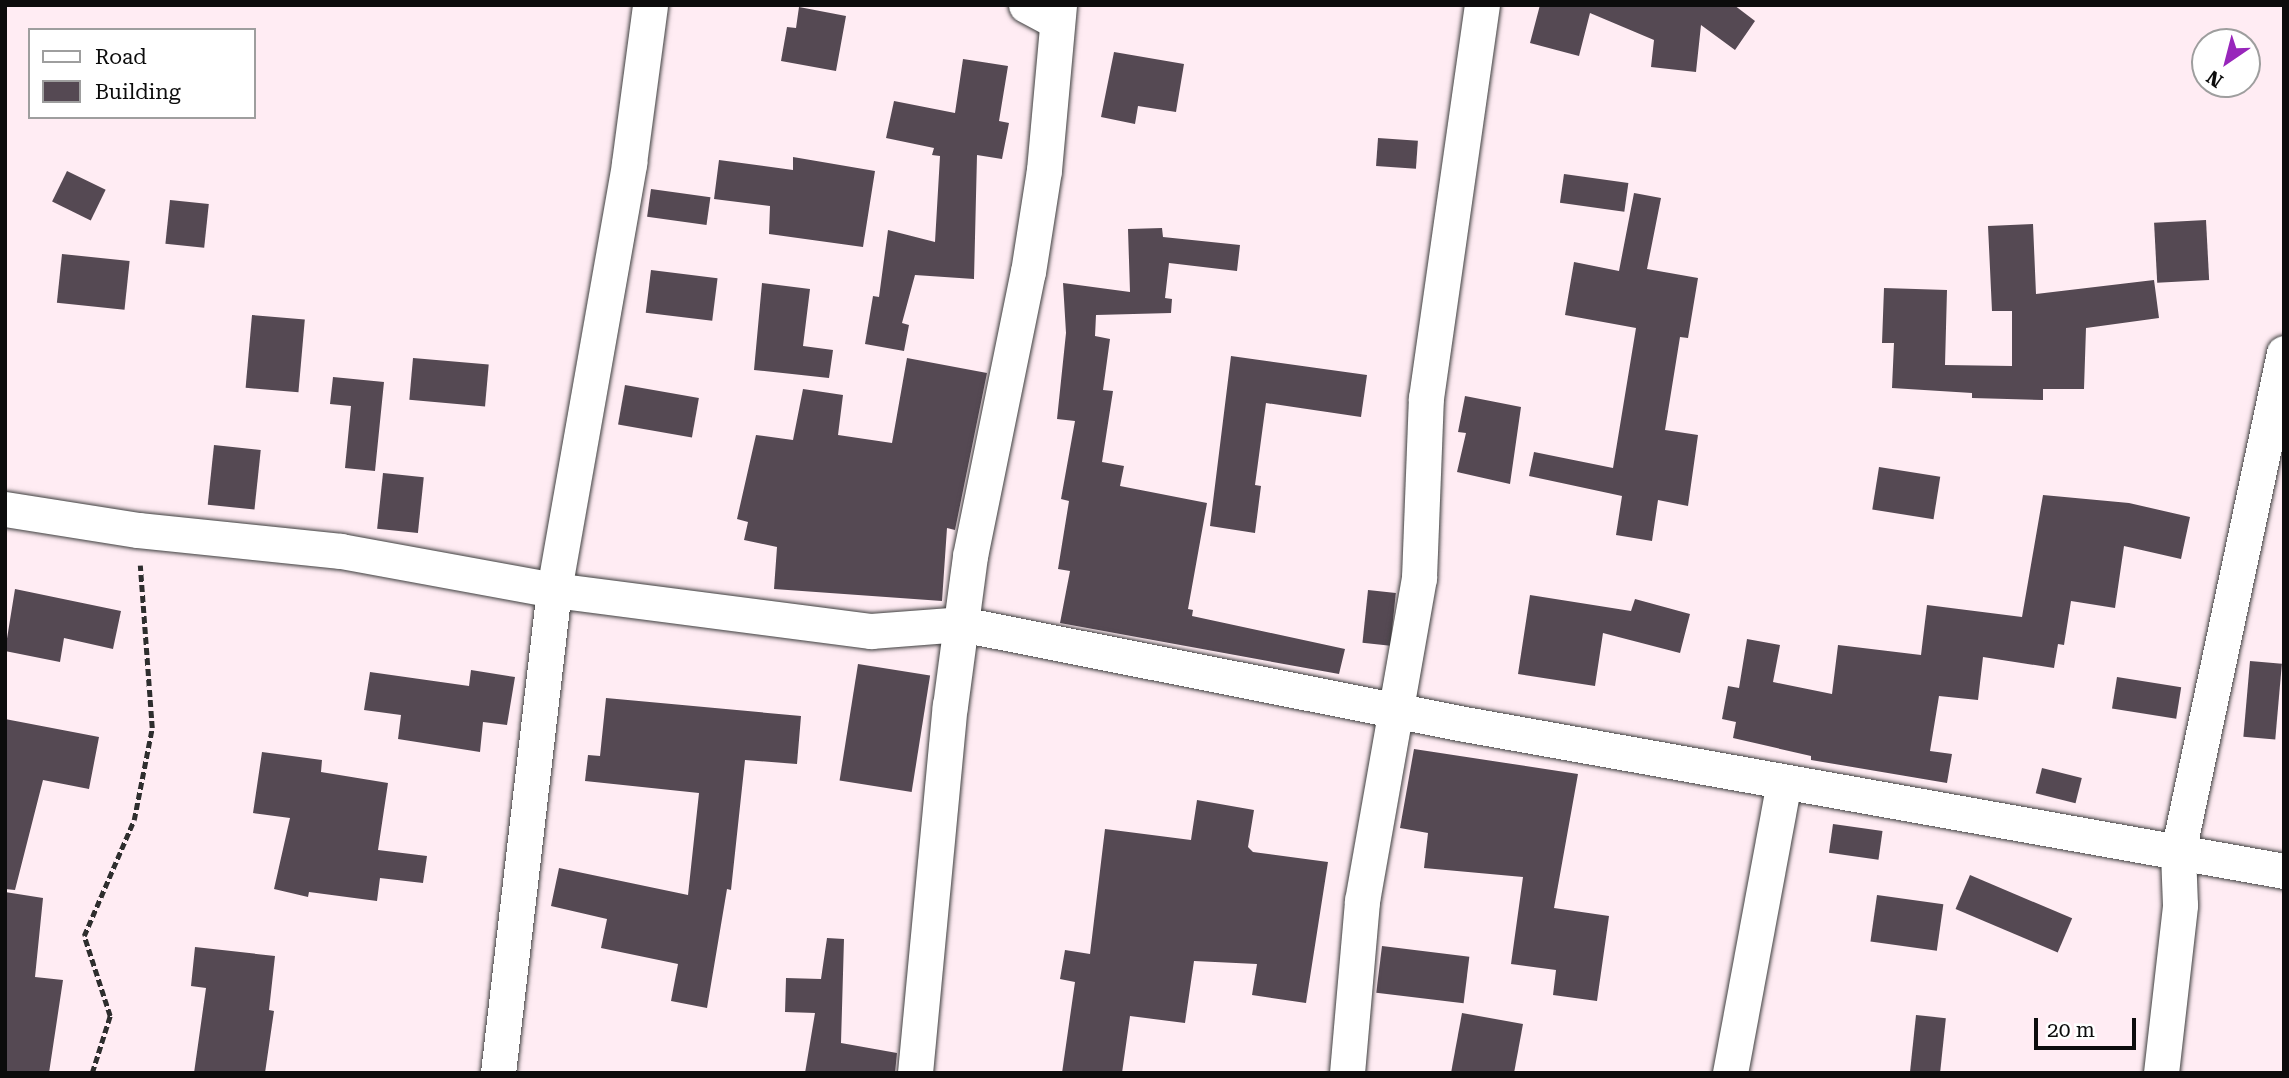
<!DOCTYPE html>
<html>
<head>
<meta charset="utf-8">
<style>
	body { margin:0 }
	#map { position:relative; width:2289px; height:1078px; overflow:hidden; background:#ffecf3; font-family:"Roboto Serif",serif }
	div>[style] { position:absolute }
	.building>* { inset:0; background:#554953; transform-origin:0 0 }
	.path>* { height:4.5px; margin-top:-2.25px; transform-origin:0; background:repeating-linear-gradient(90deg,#2e2e2e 0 7px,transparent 0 10.5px) }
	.roads { filter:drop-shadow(0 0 2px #3f3f3f) drop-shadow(0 0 2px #3f3f3f) }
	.minor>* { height:35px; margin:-17.5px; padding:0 17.5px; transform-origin:17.5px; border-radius:17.5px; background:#fff }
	span { translate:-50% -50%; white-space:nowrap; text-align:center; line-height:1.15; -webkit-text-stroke:7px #fff; paint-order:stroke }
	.frame { position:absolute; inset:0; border:7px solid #0c0c0c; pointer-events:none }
	.legend { position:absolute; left:28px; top:28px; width:228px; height:91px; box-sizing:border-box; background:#fff; border:2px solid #9e9e9e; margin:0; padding:9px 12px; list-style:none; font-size:21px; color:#0c0c0c }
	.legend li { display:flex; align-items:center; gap:14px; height:35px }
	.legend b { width:35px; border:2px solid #9e9e9e }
	.north { position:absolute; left:2191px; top:28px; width:70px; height:70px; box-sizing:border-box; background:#fff; border:2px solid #9e9e9e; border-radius:50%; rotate:215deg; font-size:19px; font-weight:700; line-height:28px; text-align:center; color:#0c0c0c }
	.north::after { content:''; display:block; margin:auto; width:24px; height:32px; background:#9826bb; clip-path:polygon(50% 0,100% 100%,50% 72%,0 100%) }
	.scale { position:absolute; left:2034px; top:1018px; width:102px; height:32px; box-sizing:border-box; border:4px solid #0c0c0c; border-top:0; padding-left:9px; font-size:21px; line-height:24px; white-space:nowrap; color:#0c0c0c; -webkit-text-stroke:5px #fff; paint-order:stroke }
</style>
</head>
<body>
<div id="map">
	<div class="building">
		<div style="clip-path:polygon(1540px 5px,1734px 5px,1755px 21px,1735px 50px,1701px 25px,1696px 72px,1651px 67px,1654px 40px,1590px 13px,1579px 56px,1530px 43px)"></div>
		<div style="clip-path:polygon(799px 7px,846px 16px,836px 71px,781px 61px,787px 27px,796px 28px)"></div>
		<div style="clip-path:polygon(1114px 52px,1184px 64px,1176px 112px,1138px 106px,1135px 124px,1101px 117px)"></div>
		<div style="clip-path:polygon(963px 59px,1008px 66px,999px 121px,1009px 123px,1002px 159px,977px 155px,974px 279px,915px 275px,902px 323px,909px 325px,904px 351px,865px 344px,873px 296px,879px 297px,888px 230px,935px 242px,940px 156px,932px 155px,934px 148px,886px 138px,894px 101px,955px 113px)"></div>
		<div style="left:1378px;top:138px;width:40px;height:28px;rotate:4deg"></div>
		<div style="clip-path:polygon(793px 157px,875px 171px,863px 247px,769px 234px,770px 206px,714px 199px,719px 160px,793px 170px)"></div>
		<div style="left:67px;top:171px;width:43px;height:34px;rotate:26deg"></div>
		<div style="left:1564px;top:174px;width:65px;height:29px;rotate:8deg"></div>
		<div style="left:651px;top:189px;width:60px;height:28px;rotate:8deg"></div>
		<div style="clip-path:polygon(1634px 193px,1661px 198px,1647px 269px,1698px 278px,1688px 338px,1680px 337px,1665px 430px,1698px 435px,1688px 506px,1658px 500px,1652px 541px,1616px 535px,1622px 496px,1529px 476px,1534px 452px,1613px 468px,1636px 328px,1565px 315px,1574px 262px,1619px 271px)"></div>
		<div style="left:170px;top:200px;width:39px;height:44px;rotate:6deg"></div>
		<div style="left:2206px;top:220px;width:60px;height:52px;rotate:87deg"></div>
		<div style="clip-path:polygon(2033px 224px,2036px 294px,2154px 280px,2159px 318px,2086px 328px,2084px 389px,2043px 389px,2043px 400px,1972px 398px,1972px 393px,1892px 388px,1894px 343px,1882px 343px,1884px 288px,1947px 290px,1945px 365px,2012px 366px,2012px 311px,1992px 311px,1988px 226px)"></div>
		<div style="clip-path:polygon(1162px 228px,1163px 237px,1240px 245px,1237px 271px,1169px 263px,1165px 298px,1172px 299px,1171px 313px,1096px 315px,1095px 336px,1110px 339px,1103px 390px,1113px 391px,1102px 462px,1124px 466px,1120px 486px,1207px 503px,1188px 609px,1193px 610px,1192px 616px,1345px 649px,1339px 674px,1060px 623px,1070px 571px,1058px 569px,1069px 501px,1061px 499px,1075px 421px,1057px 419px,1066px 333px,1063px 283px,1130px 292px,1128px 229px)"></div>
		<div style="left:62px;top:254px;width:68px;height:49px;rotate:6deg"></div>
		<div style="left:651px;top:270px;width:67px;height:43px;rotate:7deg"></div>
		<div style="clip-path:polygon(762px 283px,810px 289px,803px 346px,833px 350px,829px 378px,754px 370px)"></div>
		<div style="left:252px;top:315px;width:53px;height:73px;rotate:5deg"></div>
		<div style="clip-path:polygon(1231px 356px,1367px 375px,1361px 417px,1266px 403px,1255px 485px,1261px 486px,1255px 533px,1210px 526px)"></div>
		<div style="left:413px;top:358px;width:76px;height:42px;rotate:5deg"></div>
		<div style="clip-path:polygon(907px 358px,987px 373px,955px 530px,947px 528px,942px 601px,774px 589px,777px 547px,744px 540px,748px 522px,737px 519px,756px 435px,793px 440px,803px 389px,843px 395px,838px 435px,892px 443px)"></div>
		<div style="clip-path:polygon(333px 377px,384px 382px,375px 471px,345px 468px,351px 406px,330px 404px)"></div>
		<div style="left:625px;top:385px;width:75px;height:40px;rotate:10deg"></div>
		<div style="clip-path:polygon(1465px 396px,1521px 407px,1510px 484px,1457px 472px,1466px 433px,1458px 432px)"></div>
		<div style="left:214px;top:445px;width:47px;height:60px;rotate:6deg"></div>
		<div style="left:1879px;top:467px;width:62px;height:43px;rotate:9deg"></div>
		<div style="left:383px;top:473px;width:41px;height:56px;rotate:6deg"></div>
		<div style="clip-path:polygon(2043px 495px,2129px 503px,2190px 517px,2181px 559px,2124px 546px,2115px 608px,2071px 601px,2064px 645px,2058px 644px,2054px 668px,1983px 657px,1978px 700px,1939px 696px,1930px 751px,1952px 754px,1947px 783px,1811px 760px,1811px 756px,1733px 738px,1736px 722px,1722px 719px,1728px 686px,1739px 688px,1747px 639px,1780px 645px,1773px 682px,1832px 694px,1838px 645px,1921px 655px,1927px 605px,2022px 617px)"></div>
		<div style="clip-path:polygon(15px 589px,121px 611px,113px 649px,64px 638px,60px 662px,5px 651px)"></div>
		<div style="left:1368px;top:590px;width:28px;height:53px;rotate:6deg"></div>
		<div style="clip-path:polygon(1530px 595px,1631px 611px,1635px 599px,1690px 614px,1680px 653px,1603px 633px,1595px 686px,1518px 674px)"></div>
		<div style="left:2250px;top:661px;width:32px;height:76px;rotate:5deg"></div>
		<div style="left:858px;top:664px;width:73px;height:118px;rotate:9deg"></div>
		<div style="clip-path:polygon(471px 670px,515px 677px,507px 725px,483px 722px,480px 752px,398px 739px,401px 715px,364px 710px,370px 672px,469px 686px)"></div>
		<div style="left:2117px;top:677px;width:65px;height:32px;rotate:9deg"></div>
		<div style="clip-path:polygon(606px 698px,801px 716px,797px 764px,745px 760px,731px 890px,727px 889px,707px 1008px,671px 1001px,678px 964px,601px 948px,607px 919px,551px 906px,559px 868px,688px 895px,699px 793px,585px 781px,588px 755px,600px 756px)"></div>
		<div style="clip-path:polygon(5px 719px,99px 737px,89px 789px,43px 780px,15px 890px,5px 889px)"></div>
		<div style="clip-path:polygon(1414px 749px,1578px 774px,1554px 908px,1609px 916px,1597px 1001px,1553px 995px,1556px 970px,1511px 964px,1523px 877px,1424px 868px,1428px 833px,1400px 828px)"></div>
		<div style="clip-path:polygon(262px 752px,322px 760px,321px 772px,388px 783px,378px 850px,427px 856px,423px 883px,380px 878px,377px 901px,309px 892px,308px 897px,274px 889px,290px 818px,253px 813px)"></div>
		<div style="left:2042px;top:768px;width:41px;height:26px;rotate:14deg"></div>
		<div style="clip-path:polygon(1197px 800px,1254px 810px,1248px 847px,1253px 852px,1328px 862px,1306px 1003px,1252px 995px,1257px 964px,1194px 961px,1185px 1023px,1130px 1016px,1122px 1073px,1062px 1073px,1075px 982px,1060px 979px,1065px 950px,1090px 954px,1105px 829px,1191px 840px)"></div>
		<div style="left:1833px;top:824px;width:50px;height:29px;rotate:8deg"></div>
		<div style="left:1970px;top:875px;width:111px;height:37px;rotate:23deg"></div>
		<div style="clip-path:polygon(5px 892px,43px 898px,35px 977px,63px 980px,49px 1073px,5px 1073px)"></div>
		<div style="left:1877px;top:895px;width:67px;height:47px;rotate:8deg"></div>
		<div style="clip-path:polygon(827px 938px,844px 939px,841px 1043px,897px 1053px,895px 1073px,805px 1073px,815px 1013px,785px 1012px,786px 978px,821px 979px)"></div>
		<div style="left:1382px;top:946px;width:88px;height:47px;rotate:7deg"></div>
		<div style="clip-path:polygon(195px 947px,275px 956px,269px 1010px,274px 1011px,265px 1073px,194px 1073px,206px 988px,191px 986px)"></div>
		<div style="clip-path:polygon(1462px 1013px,1523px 1024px,1514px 1073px,1451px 1073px)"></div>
		<div style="left:1916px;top:1015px;width:30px;height:58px;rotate:6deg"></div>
	</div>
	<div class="path">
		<div style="left:92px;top:1073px;width:60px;rotate:-72.5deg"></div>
		<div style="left:110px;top:1016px;width:84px;rotate:-108deg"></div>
		<div style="left:84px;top:936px;width:126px;rotate:-66.7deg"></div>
		<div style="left:134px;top:820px;width:94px;rotate:-78.9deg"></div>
		<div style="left:152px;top:728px;width:163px;rotate:-94.2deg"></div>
	</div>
	<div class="roads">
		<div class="minor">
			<div style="left:1026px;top:5px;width:34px;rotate:28deg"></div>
			<div style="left:5px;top:509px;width:135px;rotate:9deg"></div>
			<div style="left:138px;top:530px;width:204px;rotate:5.9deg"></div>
			<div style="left:341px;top:551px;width:217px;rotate:10.4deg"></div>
			<div style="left:554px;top:590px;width:320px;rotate:7.4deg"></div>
			<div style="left:871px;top:631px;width:90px;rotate:-4.4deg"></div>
			<div style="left:961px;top:624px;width:508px;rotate:11.24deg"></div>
			<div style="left:1459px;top:723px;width:838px;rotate:10.17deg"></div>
			<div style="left:498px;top:1073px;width:486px;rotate:-83.4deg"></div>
			<div style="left:554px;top:590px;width:434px;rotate:-80deg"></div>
			<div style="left:629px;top:163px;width:159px;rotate:-82.4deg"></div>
			<div style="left:915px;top:1073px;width:369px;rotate:-84.6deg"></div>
			<div style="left:950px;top:706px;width:151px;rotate:-82.4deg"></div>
			<div style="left:970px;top:556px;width:290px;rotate:-78.5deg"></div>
			<div style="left:1028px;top:272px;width:103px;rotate:-81.1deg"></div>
			<div style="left:1044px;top:170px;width:166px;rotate:-84.8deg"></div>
			<div style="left:1347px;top:1073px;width:173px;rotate:-85deg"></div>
			<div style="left:1362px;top:901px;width:328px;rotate:-80deg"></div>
			<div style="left:1419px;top:578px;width:180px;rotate:-87.8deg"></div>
			<div style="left:1426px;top:398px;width:397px;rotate:-81.9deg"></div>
			<div style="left:1730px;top:1073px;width:296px;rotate:-79.5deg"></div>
			<div style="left:2161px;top:1073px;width:169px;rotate:-83.5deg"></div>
			<div style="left:2180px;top:905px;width:53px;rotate:-92.2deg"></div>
			<div style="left:2178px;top:852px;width:510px;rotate:-78.01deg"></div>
		</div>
	</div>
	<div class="frame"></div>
	<ul class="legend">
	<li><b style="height:9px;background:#fff"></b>Road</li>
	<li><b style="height:19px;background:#554953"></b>Building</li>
	</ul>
	<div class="north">N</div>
	<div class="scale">20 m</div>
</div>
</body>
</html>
